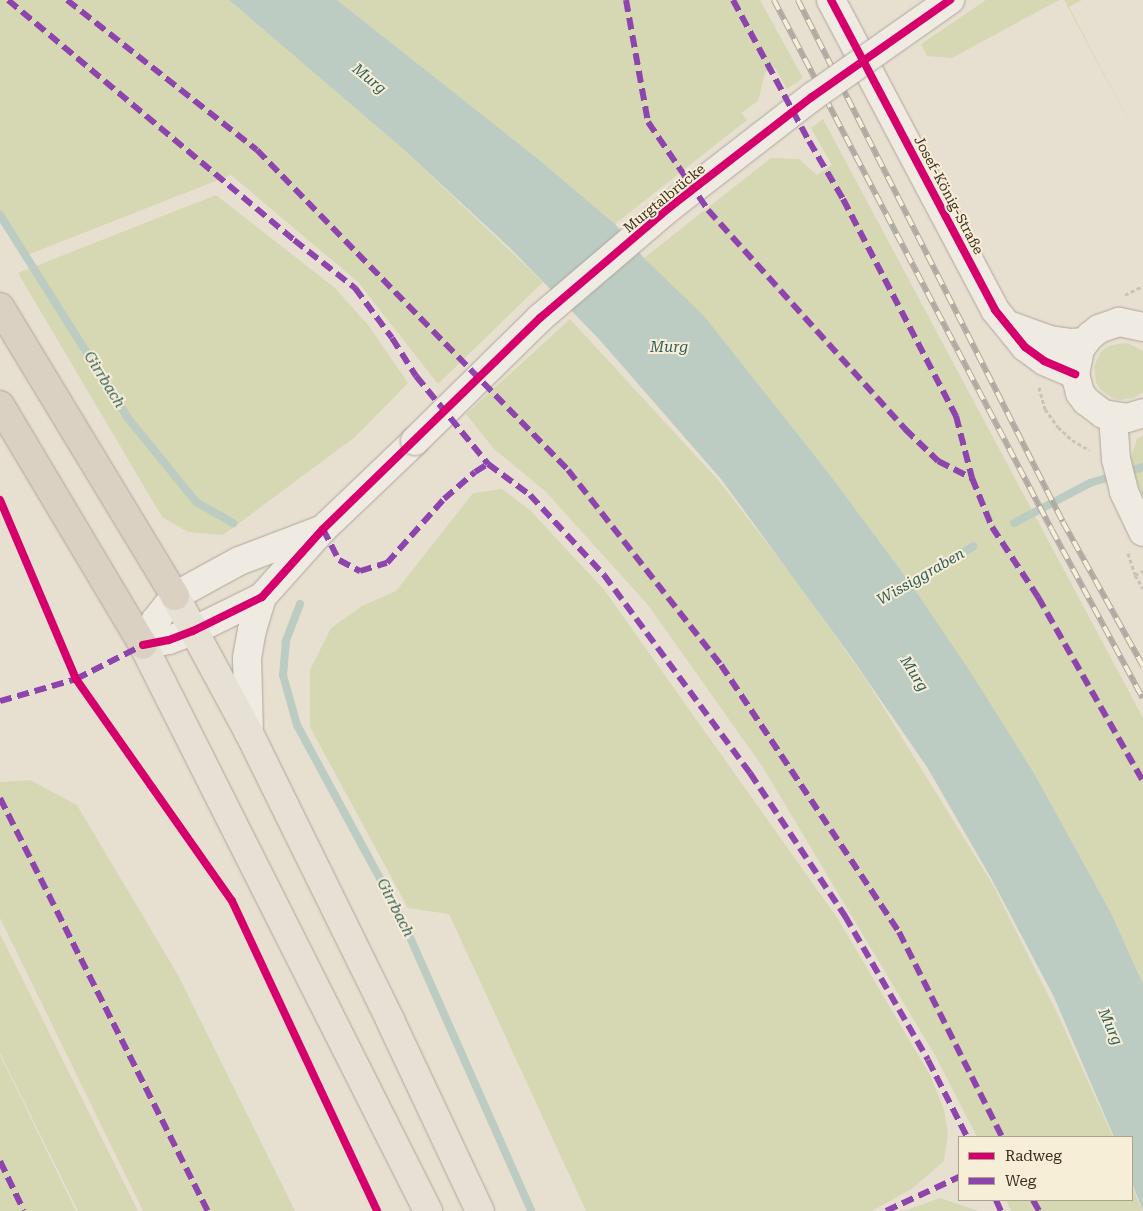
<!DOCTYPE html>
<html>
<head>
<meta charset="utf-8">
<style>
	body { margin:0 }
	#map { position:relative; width:1143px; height:1211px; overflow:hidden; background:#e7e0d1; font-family:"Roboto Serif",serif }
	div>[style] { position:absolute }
	.green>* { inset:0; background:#d6d7b3 }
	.water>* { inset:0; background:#bcccc2 }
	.stream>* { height:8px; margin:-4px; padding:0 4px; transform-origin:4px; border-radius:4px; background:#bcccc2 }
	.path>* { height:3px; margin-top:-1.5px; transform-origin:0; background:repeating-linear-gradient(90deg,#c8c2b9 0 4px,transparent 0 6.5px) }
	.roads { filter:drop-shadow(0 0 1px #ada599) drop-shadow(0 0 1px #ada599) }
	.minor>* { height:28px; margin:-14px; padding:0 14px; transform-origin:14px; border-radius:14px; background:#efebe3 }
	.major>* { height:28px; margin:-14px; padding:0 14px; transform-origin:14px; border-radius:14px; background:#e6e1d4 }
	.highway>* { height:28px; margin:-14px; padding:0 14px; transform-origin:14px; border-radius:14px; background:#dad1c2 }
	.rail>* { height:5.5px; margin-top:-2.75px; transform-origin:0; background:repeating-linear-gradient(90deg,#f7eed8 0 11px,#afaaa2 0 22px); box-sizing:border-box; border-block:1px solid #afaaa2 }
	.bridges { filter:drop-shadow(0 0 1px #ada599) drop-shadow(0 0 1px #ada599) }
	.minor-bridge>* { height:28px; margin:-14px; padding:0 14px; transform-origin:14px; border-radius:14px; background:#efebe3 }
	.quiet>* { height:6px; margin-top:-3px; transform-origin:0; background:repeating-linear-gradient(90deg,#8e44ad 0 12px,transparent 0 18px) }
	.cycleway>* { height:8px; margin:-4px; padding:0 4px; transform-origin:4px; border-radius:4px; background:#d6006c }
	span { translate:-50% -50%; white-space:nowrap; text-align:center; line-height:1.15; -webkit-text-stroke:4px #f7eed8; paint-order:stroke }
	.street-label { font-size:14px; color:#3d2e20 }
	.water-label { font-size:15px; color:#2f5d5a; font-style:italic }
	.legend { position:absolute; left:958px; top:1136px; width:175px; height:65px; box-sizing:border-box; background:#f7eed8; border:1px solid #ada18e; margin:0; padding:6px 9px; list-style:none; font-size:15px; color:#3d2e20 }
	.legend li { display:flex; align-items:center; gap:10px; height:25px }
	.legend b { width:25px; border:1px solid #ada18e }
</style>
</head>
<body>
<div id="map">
	<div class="green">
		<div style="clip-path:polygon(0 0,229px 0,402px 148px,543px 282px,438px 384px,358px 282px,231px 175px,22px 257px,0 221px)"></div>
		<div style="clip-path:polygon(337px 0,760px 0,803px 78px,787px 89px,775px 68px,765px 73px,758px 101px,741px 113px,747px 120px,615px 224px,538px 159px)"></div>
		<div style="clip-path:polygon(986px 0,1059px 0,952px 58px,927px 56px,921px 44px)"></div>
		<div style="clip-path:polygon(1064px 0,1082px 0,1069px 7px,1143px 148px)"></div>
		<div style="clip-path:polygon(823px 119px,1143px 718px,1143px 984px,1111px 913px,1034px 773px,971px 674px,911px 584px,830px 475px,704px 317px,644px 258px,771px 158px,799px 159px,817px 175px,832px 165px,811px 128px)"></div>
		<div style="clip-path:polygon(216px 195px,335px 288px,369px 326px,408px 383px,355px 437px,223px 535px,188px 532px,162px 517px,18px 273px)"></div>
		<div style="clip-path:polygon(570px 319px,719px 481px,794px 578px,867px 681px,993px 885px,1060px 1019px,1113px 1137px,977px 1137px,936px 1057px,762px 766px,648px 605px,546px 492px,494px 449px,466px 414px)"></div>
		<div style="clip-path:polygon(1127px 343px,1143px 351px,1143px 392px,1134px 398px,1119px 400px,1112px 398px,1100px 389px,1096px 382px,1094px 367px,1100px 353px,1105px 348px,1112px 345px)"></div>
		<div style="clip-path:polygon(1143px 435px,1143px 499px,1130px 461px,1137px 439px)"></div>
		<div style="clip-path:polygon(502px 489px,530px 510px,605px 591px,838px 919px,930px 1075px,944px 1110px,948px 1133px,944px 1161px,913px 1188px,872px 1211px,586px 1211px,449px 914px,408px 908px,310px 727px,310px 670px,331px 628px,362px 606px,396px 591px,473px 493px)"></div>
		<div style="clip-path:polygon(30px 780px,77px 805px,178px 975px,295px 1211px,143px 1211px,0 918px,0 782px)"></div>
		<div style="clip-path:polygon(0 934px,138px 1211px,78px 1211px,0 1053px)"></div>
		<div style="clip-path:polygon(0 1055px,76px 1211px,0 1211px)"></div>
		<div style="clip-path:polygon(1132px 1185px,1142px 1211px,1011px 1211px,1006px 1200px,1132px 1200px)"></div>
		<div style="clip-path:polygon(940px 1198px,979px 1211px,904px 1211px)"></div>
	</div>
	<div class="water">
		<div style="clip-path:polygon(229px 0,337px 0,538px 159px,615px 224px,644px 258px,704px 316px,830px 475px,911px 584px,971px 673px,1034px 773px,1111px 913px,1143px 984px,1143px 1211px,1132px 1183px,1132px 1137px,1114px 1137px,1054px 997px,991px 878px,927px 767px,849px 654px,721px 479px,598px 338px,510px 248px,402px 148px)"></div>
	</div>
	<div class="stream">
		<div style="left:0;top:215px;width:239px;rotate:57.8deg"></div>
		<div style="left:127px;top:417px;width:109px;rotate:50.9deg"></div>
		<div style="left:196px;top:502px;width:43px;rotate:29.6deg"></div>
		<div style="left:1014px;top:523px;width:86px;rotate:-27.8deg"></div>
		<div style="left:1090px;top:483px;width:55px;rotate:-16.8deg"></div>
		<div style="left:903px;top:588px;width:82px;rotate:-30.6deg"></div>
		<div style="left:300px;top:604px;width:40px;rotate:111deg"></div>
		<div style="left:286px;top:641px;width:34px;rotate:95deg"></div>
		<div style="left:283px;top:675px;width:52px;rotate:74.4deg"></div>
		<div style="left:297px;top:725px;width:218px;rotate:61.6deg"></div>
		<div style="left:401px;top:917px;width:321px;rotate:66.1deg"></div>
	</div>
	<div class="path">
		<div style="left:1125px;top:295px;width:20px;rotate:-27deg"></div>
		<div style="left:1039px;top:387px;width:23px;rotate:75deg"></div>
		<div style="left:1045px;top:409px;width:22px;rotate:54deg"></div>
		<div style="left:1058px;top:427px;width:19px;rotate:43deg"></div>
		<div style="left:1072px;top:440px;width:20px;rotate:30deg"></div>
		<div style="left:1128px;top:553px;width:23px;rotate:72deg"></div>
		<div style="left:1135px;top:575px;width:16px;rotate:60deg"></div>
		<div style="left:1135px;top:575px;width:9px;rotate:-27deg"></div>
	</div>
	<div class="roads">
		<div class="minor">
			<div style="left:831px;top:0;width:351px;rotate:62.1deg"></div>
			<div style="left:995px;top:310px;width:48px;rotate:51deg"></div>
			<div style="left:1025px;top:347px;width:24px;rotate:36deg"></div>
			<div style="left:1044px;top:361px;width:34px;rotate:23deg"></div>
			<div style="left:1011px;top:326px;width:41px;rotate:19.7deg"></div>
			<div style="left:1050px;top:340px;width:22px;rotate:8deg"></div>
			<div style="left:1072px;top:343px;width:12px;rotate:-5deg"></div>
			<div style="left:1143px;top:327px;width:25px;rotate:-168deg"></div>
			<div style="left:1119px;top:322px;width:21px;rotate:161deg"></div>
			<div style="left:1099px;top:329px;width:11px;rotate:142deg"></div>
			<div style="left:1090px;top:336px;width:16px;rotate:128deg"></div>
			<div style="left:1080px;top:349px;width:25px;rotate:101deg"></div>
			<div style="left:1075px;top:374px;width:20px;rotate:75deg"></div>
			<div style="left:1080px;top:393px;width:10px;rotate:53deg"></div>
			<div style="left:1086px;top:401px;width:21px;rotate:37deg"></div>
			<div style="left:1103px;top:414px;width:24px;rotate:9deg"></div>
			<div style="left:1127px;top:418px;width:17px;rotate:-17deg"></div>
			<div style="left:1113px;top:417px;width:42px;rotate:85.9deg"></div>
			<div style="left:1116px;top:459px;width:34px;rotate:76deg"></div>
			<div style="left:1124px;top:492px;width:44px;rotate:64.6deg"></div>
			<div style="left:143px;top:645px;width:26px;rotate:-11deg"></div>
			<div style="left:169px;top:640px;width:26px;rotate:-21deg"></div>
			<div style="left:193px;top:631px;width:77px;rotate:-26.2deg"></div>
			<div style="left:262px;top:597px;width:91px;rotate:-48.1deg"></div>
			<div style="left:323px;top:529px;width:127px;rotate:-43.7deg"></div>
			<div style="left:143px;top:645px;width:28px;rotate:-63deg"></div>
			<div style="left:156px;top:620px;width:31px;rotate:-52deg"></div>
			<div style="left:175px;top:596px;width:73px;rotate:-28.7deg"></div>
			<div style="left:239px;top:561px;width:85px;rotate:-20.8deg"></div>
			<div style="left:249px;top:733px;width:75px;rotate:-91.5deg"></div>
			<div style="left:247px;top:658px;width:28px;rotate:-80deg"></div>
			<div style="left:252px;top:630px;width:34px;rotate:-73deg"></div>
		</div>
		<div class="major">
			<div style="left:175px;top:596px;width:156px;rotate:61.6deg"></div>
			<div style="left:249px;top:733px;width:320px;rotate:63.8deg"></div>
			<div style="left:390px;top:1020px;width:211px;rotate:64.8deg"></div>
			<div style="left:143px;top:645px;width:634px;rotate:63.27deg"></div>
		</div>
		<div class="highway">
			<div style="left:0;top:307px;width:338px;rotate:58.8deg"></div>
			<div style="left:0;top:405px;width:279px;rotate:59.2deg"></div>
		</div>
	</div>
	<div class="rail">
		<div style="left:774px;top:0;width:598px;rotate:62.32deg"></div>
		<div style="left:1052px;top:530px;width:191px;rotate:61.6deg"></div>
		<div style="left:798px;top:0;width:585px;rotate:63.08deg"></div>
		<div style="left:1063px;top:522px;width:165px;rotate:60.9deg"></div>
	</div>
	<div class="bridges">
		<div class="minor-bridge">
			<div style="left:415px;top:441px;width:175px;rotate:-44.5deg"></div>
			<div style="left:540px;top:318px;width:171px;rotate:-40.5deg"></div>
			<div style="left:670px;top:207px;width:180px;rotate:-37.8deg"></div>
			<div style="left:812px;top:97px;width:169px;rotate:-35.1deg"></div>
		</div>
	</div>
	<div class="quiet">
		<div style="left:8px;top:0;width:373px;rotate:40deg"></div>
		<div style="left:294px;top:240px;width:78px;rotate:38.2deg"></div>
		<div style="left:355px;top:288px;width:62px;rotate:53.5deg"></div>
		<div style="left:392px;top:338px;width:45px;rotate:57.7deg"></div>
		<div style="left:416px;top:376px;width:114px;rotate:50.7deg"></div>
		<div style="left:67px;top:0;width:242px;rotate:38.3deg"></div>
		<div style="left:257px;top:150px;width:446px;rotate:45.8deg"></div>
		<div style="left:568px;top:470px;width:248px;rotate:51.9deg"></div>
		<div style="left:721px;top:665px;width:321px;rotate:56.3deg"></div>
		<div style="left:899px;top:932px;width:229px;rotate:63.3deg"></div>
		<div style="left:626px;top:0;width:124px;rotate:79.8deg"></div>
		<div style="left:648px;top:122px;width:107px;rotate:55.7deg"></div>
		<div style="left:708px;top:210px;width:295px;rotate:48deg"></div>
		<div style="left:905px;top:429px;width:46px;rotate:44.1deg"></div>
		<div style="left:938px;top:461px;width:38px;rotate:27deg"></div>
		<div style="left:733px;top:0;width:160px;rotate:61.7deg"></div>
		<div style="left:809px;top:141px;width:67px;rotate:59.6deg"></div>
		<div style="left:843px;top:199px;width:245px;rotate:62.5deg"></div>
		<div style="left:956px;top:416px;width:64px;rotate:75.5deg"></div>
		<div style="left:972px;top:478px;width:53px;rotate:67.8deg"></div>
		<div style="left:992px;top:527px;width:84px;rotate:56.7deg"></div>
		<div style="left:1038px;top:597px;width:212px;rotate:60.3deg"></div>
		<div style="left:323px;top:529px;width:35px;rotate:63deg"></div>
		<div style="left:339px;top:560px;width:24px;rotate:28deg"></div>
		<div style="left:360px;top:571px;width:28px;rotate:-17deg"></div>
		<div style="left:387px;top:563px;width:86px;rotate:-48.3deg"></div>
		<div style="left:444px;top:499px;width:41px;rotate:-41.1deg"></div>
		<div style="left:475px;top:472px;width:15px;rotate:-32deg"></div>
		<div style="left:488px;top:464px;width:52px;rotate:36.4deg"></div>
		<div style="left:530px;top:495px;width:109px;rotate:47.2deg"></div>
		<div style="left:604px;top:575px;width:246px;rotate:53.6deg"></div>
		<div style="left:750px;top:773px;width:172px;rotate:56.4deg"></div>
		<div style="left:845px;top:916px;width:166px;rotate:60deg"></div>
		<div style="left:928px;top:1060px;width:86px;rotate:63.1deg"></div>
		<div style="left:0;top:701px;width:79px;rotate:-16.1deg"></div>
		<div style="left:76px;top:679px;width:75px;rotate:-26.9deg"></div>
		<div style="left:0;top:798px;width:462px;rotate:63.3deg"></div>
		<div style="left:0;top:1161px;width:55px;rotate:64.4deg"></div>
		<div style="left:996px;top:1200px;width:12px;rotate:66deg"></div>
		<div style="left:1033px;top:1200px;width:13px;rotate:61deg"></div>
		<div style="left:886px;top:1211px;width:81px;rotate:-25deg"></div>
	</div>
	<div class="cycleway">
		<div style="left:831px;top:0;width:351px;rotate:62.1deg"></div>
		<div style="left:995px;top:310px;width:48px;rotate:51deg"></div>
		<div style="left:1025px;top:347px;width:24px;rotate:36deg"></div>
		<div style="left:1044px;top:361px;width:34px;rotate:23deg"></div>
		<div style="left:0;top:500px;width:194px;rotate:67deg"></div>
		<div style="left:76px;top:679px;width:271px;rotate:54.9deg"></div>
		<div style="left:232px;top:901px;width:342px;rotate:64.9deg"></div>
		<div style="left:143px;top:645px;width:26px;rotate:-11deg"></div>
		<div style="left:169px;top:640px;width:26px;rotate:-21deg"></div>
		<div style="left:193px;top:631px;width:77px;rotate:-26.2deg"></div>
		<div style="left:262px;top:597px;width:91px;rotate:-48.1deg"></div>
		<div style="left:323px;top:529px;width:303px;rotate:-44.2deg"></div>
		<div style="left:540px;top:318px;width:171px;rotate:-40.5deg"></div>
		<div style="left:670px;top:207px;width:180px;rotate:-37.8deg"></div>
		<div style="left:812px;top:97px;width:169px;rotate:-35.1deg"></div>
	</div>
	<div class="street-label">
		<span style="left:949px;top:195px;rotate:62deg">Josef-König-Straße</span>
		<span style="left:664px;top:198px;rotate:-39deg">Murgtalbrücke</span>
	</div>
	<div class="water-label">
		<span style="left:369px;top:79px;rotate:39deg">Murg</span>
		<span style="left:669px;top:348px">Murg</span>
		<span style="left:104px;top:380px;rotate:58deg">Girrbach</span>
		<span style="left:921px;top:577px;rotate:-30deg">Wissiggraben</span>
		<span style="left:914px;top:674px;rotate:57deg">Murg</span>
		<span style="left:395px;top:908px;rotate:63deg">Girrbach</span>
		<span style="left:1110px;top:1027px;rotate:66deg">Murg</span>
	</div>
	<ul class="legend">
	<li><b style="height:6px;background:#d6006c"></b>Radweg</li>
	<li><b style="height:6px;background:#8e44ad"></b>Weg</li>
	</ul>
</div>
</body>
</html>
